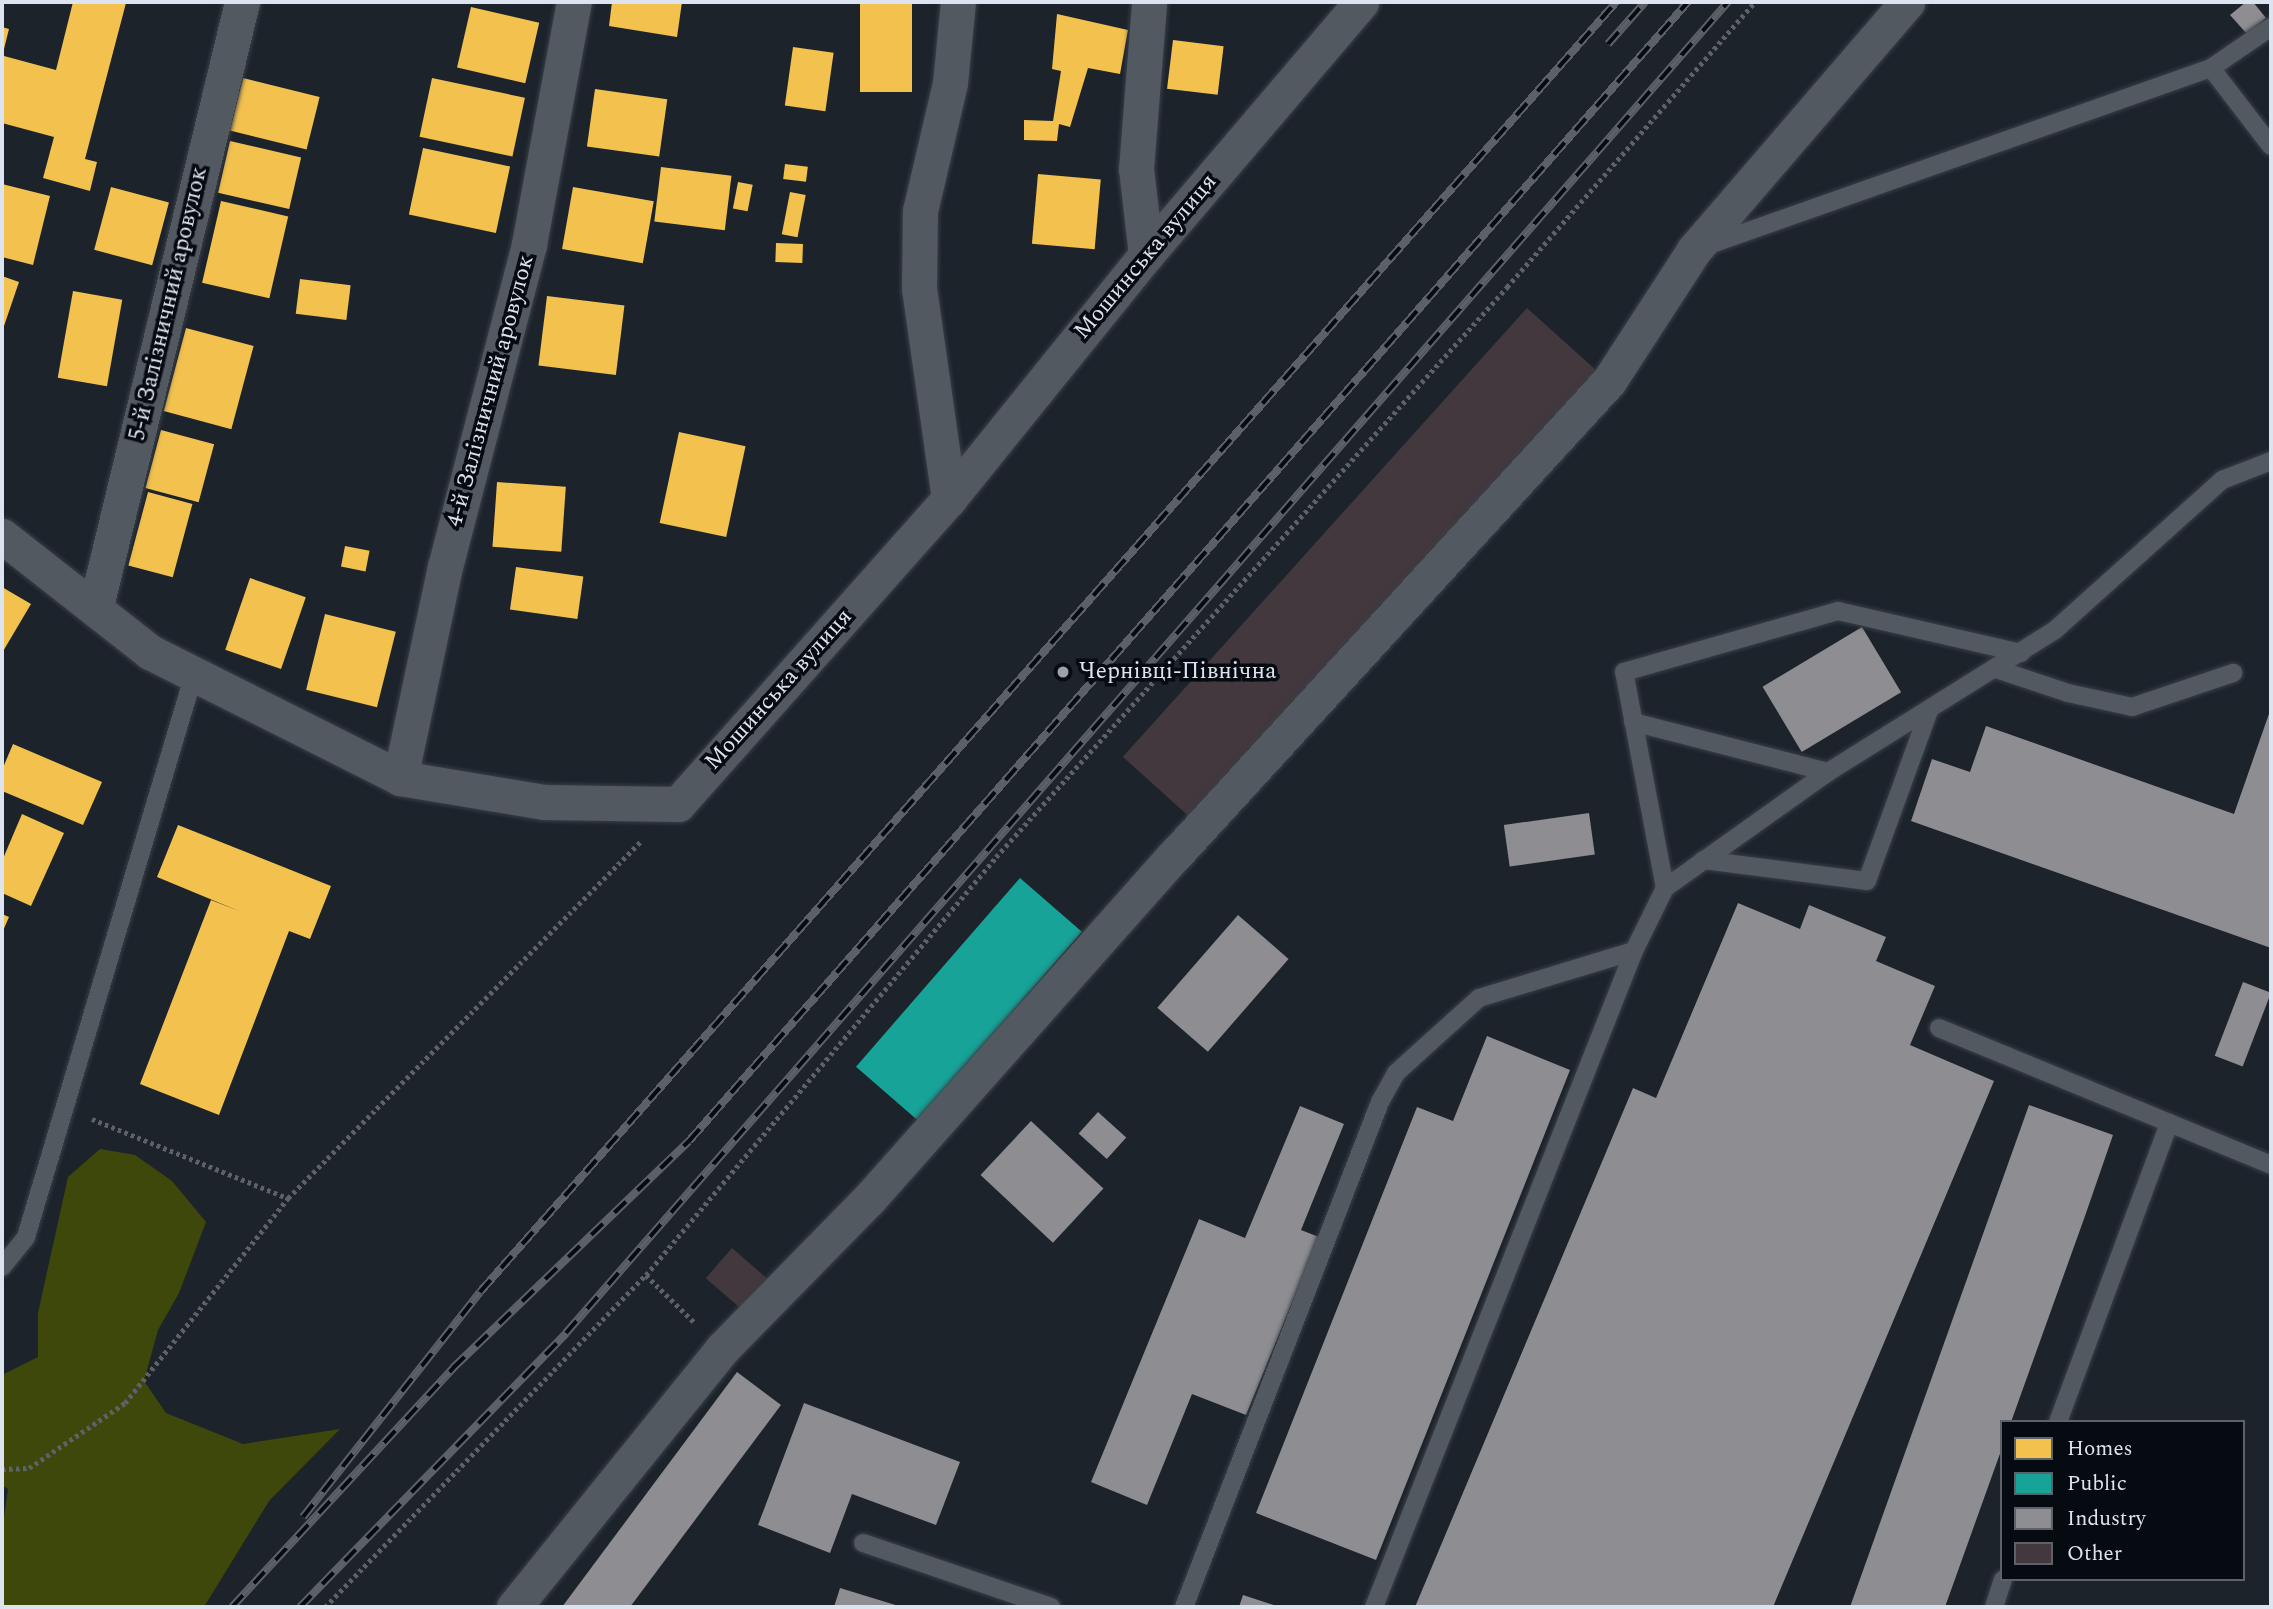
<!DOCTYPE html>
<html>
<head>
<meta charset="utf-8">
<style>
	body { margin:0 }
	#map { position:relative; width:2273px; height:1609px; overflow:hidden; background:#1c232b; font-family:Spectral,serif }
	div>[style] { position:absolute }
	.green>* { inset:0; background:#3e480b }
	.homes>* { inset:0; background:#f2c14e; transform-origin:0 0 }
	.public>* { inset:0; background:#17a398; transform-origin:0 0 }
	.industry>* { inset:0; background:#8d8d92; transform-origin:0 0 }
	.building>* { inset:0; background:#42383e; transform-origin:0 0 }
	.path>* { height:4.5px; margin-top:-2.25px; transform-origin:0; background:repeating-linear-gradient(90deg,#5d6268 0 3.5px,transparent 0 7px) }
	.roads { filter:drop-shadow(0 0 2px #3a3f47) drop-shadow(0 0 2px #3a3f47) }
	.service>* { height:18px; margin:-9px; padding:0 9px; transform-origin:9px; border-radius:9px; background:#535960 }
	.minor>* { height:35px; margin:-17.5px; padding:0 17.5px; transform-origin:17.5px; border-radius:17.5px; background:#535960 }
	.rail>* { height:8px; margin-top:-4px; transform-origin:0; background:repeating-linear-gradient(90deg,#060b12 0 16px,#5c6167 0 32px); box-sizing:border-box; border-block:2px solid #5c6167 }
	.dots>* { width:19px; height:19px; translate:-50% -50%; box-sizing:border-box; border:4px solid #060b12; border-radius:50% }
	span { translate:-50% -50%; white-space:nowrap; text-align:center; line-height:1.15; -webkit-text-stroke:7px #060b12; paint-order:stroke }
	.street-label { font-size:23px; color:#dce5ef }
	.poi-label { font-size:23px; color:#dce5ef }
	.left { translate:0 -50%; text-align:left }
	.frame { position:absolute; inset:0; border:4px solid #dce5ef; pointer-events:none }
	.legend { position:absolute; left:2000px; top:1420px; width:245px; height:161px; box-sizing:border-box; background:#060b12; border:2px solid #5c626a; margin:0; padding:9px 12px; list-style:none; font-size:21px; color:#dce5ef }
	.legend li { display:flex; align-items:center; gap:14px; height:35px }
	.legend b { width:35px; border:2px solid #5c626a }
</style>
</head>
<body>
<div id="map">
	<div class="green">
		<div style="clip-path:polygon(100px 1149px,135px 1155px,172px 1181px,206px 1222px,179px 1293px,158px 1330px,144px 1381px,166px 1413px,243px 1444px,340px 1429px,269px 1501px,204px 1607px,2px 1607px,2px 1531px,8px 1489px,2px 1485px,2px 1375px,38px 1357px,38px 1313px,68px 1177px)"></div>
	</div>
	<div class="homes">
		<div style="clip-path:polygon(73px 2px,126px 3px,85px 159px,97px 162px,90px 191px,43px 178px,54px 137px,2px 123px,4px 56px,56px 70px)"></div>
		<div style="clip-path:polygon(612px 2px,682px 2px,677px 37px,609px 26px)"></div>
		<div style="left:860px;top:2px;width:52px;height:90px"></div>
		<div style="left:471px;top:7px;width:70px;height:62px;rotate:13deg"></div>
		<div style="clip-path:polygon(1057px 14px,1128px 30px,1120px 74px,1088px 68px,1070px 127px,1059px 124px,1057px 141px,1024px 140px,1024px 120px,1053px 121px,1061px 71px,1052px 69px)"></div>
		<div style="clip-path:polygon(2px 27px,9px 29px,3px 53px,2px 53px)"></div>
		<div style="left:1173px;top:40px;width:51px;height:49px;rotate:7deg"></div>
		<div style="left:793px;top:47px;width:41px;height:59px;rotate:8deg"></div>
		<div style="left:243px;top:78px;width:79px;height:54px;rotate:14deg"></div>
		<div style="left:432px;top:78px;width:95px;height:60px;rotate:12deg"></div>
		<div style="left:595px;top:89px;width:73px;height:58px;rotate:8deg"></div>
		<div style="left:230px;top:141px;width:73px;height:53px;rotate:13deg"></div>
		<div style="left:423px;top:148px;width:89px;height:68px;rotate:12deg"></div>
		<div style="left:785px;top:164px;width:23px;height:15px;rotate:7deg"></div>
		<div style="left:661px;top:167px;width:71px;height:55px;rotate:7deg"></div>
		<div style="left:1038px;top:174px;width:63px;height:70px;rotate:5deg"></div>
		<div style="left:738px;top:182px;width:15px;height:27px;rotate:11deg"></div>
		<div style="clip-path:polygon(2px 184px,50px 196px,33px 265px,2px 257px)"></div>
		<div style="left:111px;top:187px;width:60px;height:65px;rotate:15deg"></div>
		<div style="left:573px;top:187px;width:82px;height:63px;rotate:10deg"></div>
		<div style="left:790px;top:192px;width:16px;height:43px;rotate:11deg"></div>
		<div style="left:221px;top:201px;width:69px;height:84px;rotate:13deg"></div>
		<div style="left:776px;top:243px;width:27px;height:19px;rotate:2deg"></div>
		<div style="clip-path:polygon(2px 276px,19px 282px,4px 326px,2px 325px)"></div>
		<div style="left:300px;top:279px;width:51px;height:35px;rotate:7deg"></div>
		<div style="left:73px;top:291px;width:50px;height:88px;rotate:10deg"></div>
		<div style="left:547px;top:296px;width:78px;height:70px;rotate:7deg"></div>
		<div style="left:186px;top:328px;width:70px;height:86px;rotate:15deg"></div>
		<div style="left:161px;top:430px;width:55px;height:60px;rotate:15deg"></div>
		<div style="left:679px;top:432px;width:68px;height:93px;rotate:12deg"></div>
		<div style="left:497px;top:482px;width:69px;height:65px;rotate:4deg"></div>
		<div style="left:148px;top:492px;width:46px;height:76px;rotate:15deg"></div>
		<div style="left:345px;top:546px;width:25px;height:21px;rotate:11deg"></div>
		<div style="left:516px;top:567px;width:68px;height:43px;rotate:8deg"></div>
		<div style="left:250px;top:578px;width:59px;height:76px;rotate:19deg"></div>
		<div style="clip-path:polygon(2px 587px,31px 604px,2px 653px)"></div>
		<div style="left:325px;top:614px;width:73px;height:78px;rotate:14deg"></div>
		<div style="clip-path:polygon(13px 744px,102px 782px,83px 825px,2px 791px,2px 770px)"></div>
		<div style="clip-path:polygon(22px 814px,64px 833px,31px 906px,2px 893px,2px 861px)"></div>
		<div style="clip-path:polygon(178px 825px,331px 886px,310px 939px,289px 931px,219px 1115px,140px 1084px,211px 900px,239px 911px,157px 877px)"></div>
		<div style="clip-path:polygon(2px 914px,9px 917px,2px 933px)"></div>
	</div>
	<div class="public">
		<div style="left:1020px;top:878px;width:82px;height:250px;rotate:41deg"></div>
	</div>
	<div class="industry">
		<div style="clip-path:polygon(2246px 2px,2253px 2px,2266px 18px,2247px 34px,2230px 15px)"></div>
		<div style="left:1862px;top:627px;width:76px;height:116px;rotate:59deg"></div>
		<div style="clip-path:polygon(2271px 708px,2271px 948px,1911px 821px,1932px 759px,1970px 772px,1986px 726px,2234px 814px)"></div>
		<div style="left:1589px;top:813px;width:42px;height:86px;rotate:82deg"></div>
		<div style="clip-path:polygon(1738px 903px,1800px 929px,1809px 905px,1886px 937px,1876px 961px,1935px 986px,1910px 1045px,1994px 1081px,1773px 1607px,1415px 1607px,1633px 1088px,1656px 1098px)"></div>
		<div style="left:1238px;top:915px;width:67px;height:123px;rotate:41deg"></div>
		<div style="left:2243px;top:982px;width:30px;height:79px;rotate:21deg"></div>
		<div style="clip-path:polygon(1487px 1036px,1570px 1070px,1376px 1560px,1256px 1513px,1417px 1107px,1453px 1121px)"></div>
		<div style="clip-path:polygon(2029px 1105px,2113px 1135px,2085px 1216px,2011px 1422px,2002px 1422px,2002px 1448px,1945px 1607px,1850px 1607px)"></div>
		<div style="clip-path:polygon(1300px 1106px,1344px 1124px,1301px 1230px,1319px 1237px,1246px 1415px,1192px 1394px,1147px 1505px,1091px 1482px,1199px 1219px,1245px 1238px)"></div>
		<div style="left:1098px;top:1112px;width:38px;height:29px;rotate:42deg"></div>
		<div style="left:1031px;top:1121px;width:99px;height:74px;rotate:43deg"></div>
		<div style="clip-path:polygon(737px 1372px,781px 1405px,630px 1607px,562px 1607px)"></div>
		<div style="clip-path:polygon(804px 1403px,960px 1462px,936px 1525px,852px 1494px,830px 1553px,758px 1525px)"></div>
		<div style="clip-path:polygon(840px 1588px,902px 1607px,834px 1607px)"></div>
		<div style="clip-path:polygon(1243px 1595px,1280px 1607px,1239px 1607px)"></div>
	</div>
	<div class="building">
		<div style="left:1527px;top:308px;width:95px;height:604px;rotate:42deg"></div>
		<div style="left:732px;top:1248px;width:46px;height:40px;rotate:41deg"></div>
	</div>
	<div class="path">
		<div style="left:92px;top:1119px;width:211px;rotate:22deg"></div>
		<div style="left:646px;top:1275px;width:545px;rotate:-50.06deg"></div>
		<div style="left:996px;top:857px;width:766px;rotate:-48.12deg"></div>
		<div style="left:1507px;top:287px;width:378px;rotate:-49deg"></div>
		<div style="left:2px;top:1469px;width:27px;rotate:-2deg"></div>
		<div style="left:29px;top:1468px;width:116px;rotate:-34.1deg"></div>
		<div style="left:125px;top:1403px;width:262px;rotate:-51.5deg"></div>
		<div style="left:288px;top:1198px;width:501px;rotate:-45.32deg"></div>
		<div style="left:325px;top:1607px;width:462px;rotate:-46deg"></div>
		<div style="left:646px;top:1275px;width:67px;rotate:44.4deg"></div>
	</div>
	<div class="roads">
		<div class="service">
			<div style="left:2211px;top:68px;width:73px;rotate:-34.3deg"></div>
			<div style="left:1706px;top:246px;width:535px;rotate:-19.42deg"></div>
			<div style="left:2211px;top:68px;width:98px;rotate:52.4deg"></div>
			<div style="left:1996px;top:669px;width:76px;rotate:18.4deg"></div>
			<div style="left:2068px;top:693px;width:66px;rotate:12.3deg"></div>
			<div style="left:2132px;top:707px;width:107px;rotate:-18.6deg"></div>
			<div style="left:1633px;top:722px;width:201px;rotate:14.4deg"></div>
			<div style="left:1703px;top:860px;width:165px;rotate:7.3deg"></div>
			<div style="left:1867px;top:881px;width:181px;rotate:-70deg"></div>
			<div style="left:1665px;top:888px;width:220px;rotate:-100.7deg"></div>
			<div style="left:1624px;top:672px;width:223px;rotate:-15.9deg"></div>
			<div style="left:1838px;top:611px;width:188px;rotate:12.9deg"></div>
			<div style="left:1939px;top:1028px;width:359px;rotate:22.4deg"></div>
			<div style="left:2px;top:1267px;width:38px;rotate:-51deg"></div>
			<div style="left:26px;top:1237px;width:588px;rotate:-73.38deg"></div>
			<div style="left:2058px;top:1422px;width:319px;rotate:-69.6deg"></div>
			<div style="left:863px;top:1543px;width:199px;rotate:18.8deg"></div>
			<div style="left:1184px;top:1607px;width:542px;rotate:-68.79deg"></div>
			<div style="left:1380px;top:1102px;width:33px;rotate:-61deg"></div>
			<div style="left:1396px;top:1073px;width:112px;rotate:-42.1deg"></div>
			<div style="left:1479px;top:998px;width:162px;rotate:-16.9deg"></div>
			<div style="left:1374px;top:1607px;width:706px;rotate:-68.38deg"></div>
			<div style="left:1634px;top:951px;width:70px;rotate:-63.8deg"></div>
			<div style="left:1665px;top:888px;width:200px;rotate:-35.4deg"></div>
			<div style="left:1828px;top:772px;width:268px;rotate:-32deg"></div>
			<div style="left:2055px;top:630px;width:224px;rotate:-41.9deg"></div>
			<div style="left:2222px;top:480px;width:53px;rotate:-21.2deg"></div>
			<div style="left:1994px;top:1607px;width:29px;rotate:-72deg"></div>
		</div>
		<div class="minor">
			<div style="left:1146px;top:255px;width:87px;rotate:-96.6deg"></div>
			<div style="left:1136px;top:169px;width:168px;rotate:-85.5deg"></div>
			<div style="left:949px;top:499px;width:212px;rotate:-98.1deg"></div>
			<div style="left:919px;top:289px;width:78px;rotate:-89.3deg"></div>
			<div style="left:920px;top:211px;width:131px;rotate:-76.8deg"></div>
			<div style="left:950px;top:83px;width:81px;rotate:-84.4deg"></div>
			<div style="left:2px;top:536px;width:188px;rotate:38.1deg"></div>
			<div style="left:150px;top:652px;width:280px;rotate:26.7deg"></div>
			<div style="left:400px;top:778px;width:146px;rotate:9.5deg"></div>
			<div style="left:544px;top:802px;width:134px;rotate:0.9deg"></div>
			<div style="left:678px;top:804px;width:408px;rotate:-48.4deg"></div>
			<div style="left:949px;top:499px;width:314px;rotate:-51.1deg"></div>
			<div style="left:1146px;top:255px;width:332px;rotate:-49.6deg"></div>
			<div style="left:96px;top:606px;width:621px;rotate:-76.41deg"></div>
			<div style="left:400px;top:778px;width:216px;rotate:-78deg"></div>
			<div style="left:445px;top:567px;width:334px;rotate:-75.4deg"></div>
			<div style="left:529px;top:244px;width:246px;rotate:-79.5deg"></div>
			<div style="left:514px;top:1607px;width:331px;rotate:-51.1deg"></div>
			<div style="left:722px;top:1349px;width:210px;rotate:-45.6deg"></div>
			<div style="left:869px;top:1199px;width:459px;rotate:-48.4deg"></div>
			<div style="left:1174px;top:856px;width:644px;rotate:-47.52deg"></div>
			<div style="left:1609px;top:381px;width:156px;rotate:-57deg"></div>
			<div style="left:1694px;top:250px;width:327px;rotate:-49.3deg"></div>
		</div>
	</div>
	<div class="rail">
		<div style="left:1608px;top:44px;width:56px;rotate:-48.6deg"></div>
		<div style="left:303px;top:1517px;width:286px;rotate:-51.8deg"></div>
		<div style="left:480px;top:1292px;width:1719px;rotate:-48.63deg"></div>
		<div style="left:232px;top:1607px;width:326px;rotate:-47.2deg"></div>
		<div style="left:453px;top:1368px;width:327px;rotate:-43.9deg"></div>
		<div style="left:689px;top:1141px;width:1515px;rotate:-48.75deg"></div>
		<div style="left:300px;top:1607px;width:382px;rotate:-45.8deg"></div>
		<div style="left:566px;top:1333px;width:1767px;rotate:-48.88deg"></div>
	</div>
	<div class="dots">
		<div style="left:1063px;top:672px;background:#99a1aa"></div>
	</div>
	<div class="street-label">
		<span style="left:1146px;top:257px;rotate:-50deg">Мошинська вулиця</span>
		<span style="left:169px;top:304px;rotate:-77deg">5-й Залізничний аровулок</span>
		<span style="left:491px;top:391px;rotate:-75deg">4-й Залізничний аровулок</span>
		<span style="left:779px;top:690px;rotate:-48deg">Мошинська вулиця</span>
	</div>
	<div class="poi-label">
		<span class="left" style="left:1079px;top:672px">Чернівці-Північна</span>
	</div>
	<div class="frame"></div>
	<ul class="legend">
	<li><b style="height:19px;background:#f2c14e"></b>Homes</li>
	<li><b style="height:19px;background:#17a398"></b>Public</li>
	<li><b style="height:19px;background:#8d8d92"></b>Industry</li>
	<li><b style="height:19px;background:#42383e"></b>Other</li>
	</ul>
</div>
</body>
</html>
